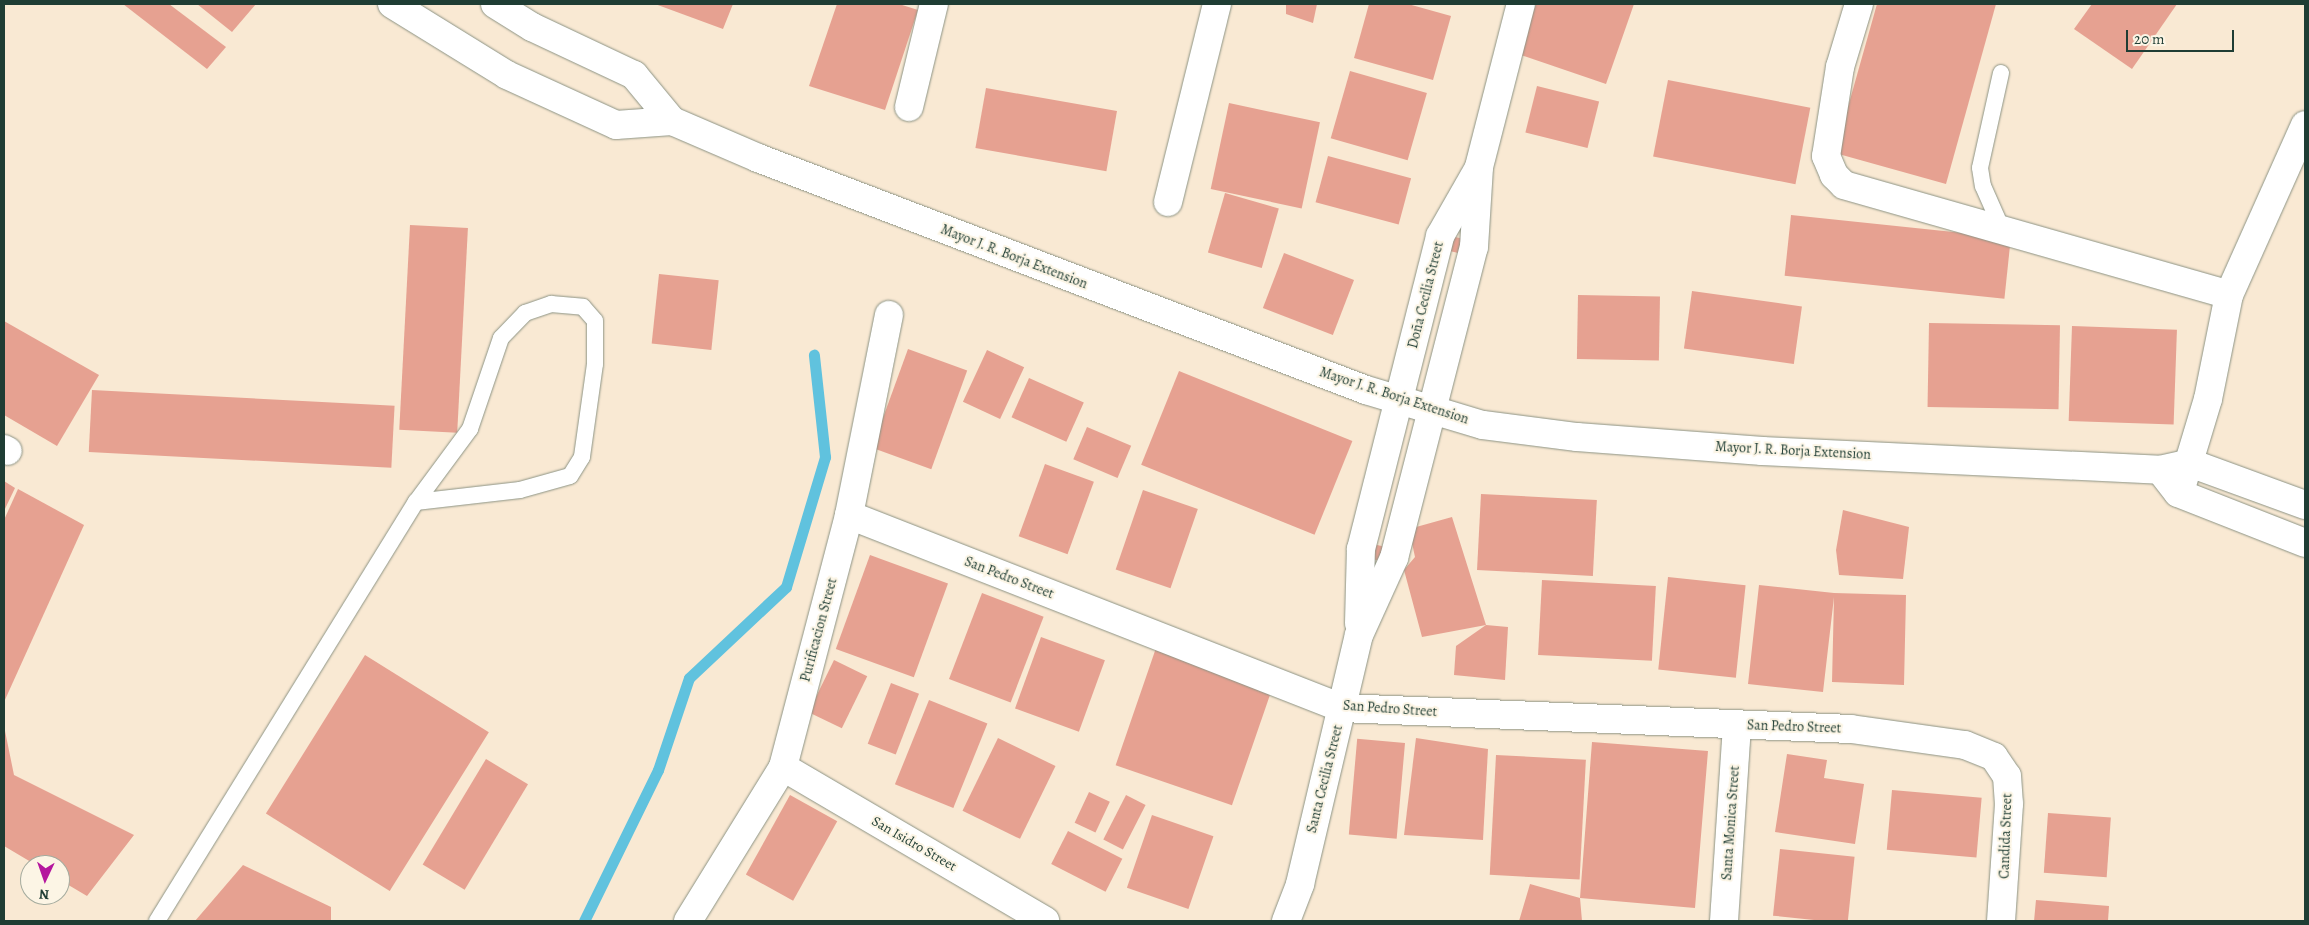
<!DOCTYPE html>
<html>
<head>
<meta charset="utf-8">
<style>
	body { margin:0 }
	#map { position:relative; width:2309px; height:925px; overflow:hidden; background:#f9e9d3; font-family:Alegreya,serif }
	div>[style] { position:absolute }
	.stream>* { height:11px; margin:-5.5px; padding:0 5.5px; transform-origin:5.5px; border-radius:5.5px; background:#60c2de }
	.building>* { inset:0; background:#e6a191; transform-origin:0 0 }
	.roads { filter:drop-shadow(0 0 1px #8c9384) drop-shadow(0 0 1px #8c9384) }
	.lane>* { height:16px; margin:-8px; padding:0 8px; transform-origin:8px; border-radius:8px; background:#fff }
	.street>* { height:28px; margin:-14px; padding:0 14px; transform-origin:14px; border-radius:14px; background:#fff }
	.primary>* { height:28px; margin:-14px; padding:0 14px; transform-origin:14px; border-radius:14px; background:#fff }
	span { translate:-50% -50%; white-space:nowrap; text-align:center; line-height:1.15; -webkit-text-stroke:4px #fcf5e5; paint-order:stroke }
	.street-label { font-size:14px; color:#1f3d34 }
	.frame { position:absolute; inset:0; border:5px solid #1f3d34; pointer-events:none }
	.north { position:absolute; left:20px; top:855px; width:50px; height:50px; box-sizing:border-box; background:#fcf5e5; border:1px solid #a4ab9e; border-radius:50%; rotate:183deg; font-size:14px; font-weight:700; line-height:20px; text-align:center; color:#1f3d34 }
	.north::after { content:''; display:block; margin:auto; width:18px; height:22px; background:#b5179e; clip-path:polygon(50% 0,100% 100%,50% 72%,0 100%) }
	.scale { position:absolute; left:2126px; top:30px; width:108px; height:22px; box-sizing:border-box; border:2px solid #1f3d34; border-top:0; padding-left:6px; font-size:15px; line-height:18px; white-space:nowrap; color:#1f3d34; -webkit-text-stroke:4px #fcf5e5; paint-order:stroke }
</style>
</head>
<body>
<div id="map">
	<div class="stream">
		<div style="left:584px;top:921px;width:168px;rotate:-63.9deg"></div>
		<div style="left:658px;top:770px;width:97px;rotate:-71.4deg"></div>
		<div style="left:689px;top:678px;width:133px;rotate:-43.2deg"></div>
		<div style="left:786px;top:587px;width:136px;rotate:-73.3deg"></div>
		<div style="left:825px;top:457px;width:103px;rotate:-96.2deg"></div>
	</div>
	<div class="building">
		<div style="clip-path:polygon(123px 4px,169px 4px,226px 47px,207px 69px)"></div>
		<div style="clip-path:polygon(197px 4px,256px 4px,232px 32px)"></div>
		<div style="clip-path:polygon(655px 4px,733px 4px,723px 29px)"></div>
		<div style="clip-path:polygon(837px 4px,899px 4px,918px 10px,885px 110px,809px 86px)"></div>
		<div style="clip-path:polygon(1286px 4px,1317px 4px,1313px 23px,1286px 14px)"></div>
		<div style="clip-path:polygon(1369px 4px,1408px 4px,1451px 16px,1433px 80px,1354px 58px)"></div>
		<div style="clip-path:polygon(1536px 4px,1634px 4px,1606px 84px,1518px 54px)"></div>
		<div style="clip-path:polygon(1877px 4px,1996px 4px,1946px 184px,1835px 153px)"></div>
		<div style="clip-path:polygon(2092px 4px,2177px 4px,2132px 69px,2074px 29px)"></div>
		<div style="left:1350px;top:71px;width:80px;height:70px;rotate:16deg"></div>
		<div style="left:1668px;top:80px;width:145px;height:78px;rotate:11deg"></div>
		<div style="left:1537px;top:86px;width:64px;height:48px;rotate:14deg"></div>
		<div style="left:986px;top:88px;width:133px;height:61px;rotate:10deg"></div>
		<div style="left:1229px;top:103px;width:93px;height:88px;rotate:12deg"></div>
		<div style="left:1328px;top:156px;width:86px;height:48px;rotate:15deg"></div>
		<div style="left:1225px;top:193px;width:56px;height:62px;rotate:16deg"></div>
		<div style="left:1791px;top:215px;width:221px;height:61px;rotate:6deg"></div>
		<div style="left:410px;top:225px;width:58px;height:205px;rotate:3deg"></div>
		<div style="left:1451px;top:236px;width:13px;height:15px;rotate:13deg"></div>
		<div style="left:1284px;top:253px;width:75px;height:59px;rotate:21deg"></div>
		<div style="left:659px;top:274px;width:60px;height:70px;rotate:6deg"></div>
		<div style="left:1692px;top:291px;width:111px;height:58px;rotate:8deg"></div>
		<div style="left:1578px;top:295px;width:82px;height:64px;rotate:1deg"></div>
		<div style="clip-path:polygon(4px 321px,99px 375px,57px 446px,4px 415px)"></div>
		<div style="left:1929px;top:323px;width:131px;height:84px;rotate:1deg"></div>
		<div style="left:2072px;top:326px;width:105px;height:95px;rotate:2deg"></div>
		<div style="left:908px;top:349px;width:63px;height:105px;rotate:20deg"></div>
		<div style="left:987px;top:350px;width:41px;height:57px;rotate:25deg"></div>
		<div style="left:1179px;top:371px;width:187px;height:101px;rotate:22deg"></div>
		<div style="left:1029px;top:378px;width:60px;height:43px;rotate:24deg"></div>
		<div style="left:92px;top:390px;width:303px;height:62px;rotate:3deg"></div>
		<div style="left:1087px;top:427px;width:48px;height:35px;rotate:23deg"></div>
		<div style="left:1045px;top:464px;width:52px;height:77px;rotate:20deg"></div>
		<div style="clip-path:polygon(4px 481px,15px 488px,4px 511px)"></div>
		<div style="clip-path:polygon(18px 489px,84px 525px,4px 702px,4px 520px)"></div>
		<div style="left:1143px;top:490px;width:58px;height:84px;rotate:19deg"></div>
		<div style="left:1481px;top:494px;width:116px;height:76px;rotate:3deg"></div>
		<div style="clip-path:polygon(1843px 510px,1909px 527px,1903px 579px,1839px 575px,1836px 550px)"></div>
		<div style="clip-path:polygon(1452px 517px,1486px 625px,1422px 637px,1404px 570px,1415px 557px,1409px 529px)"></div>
		<div style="left:1373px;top:544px;width:13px;height:15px;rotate:13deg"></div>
		<div style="left:870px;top:555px;width:83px;height:100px;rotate:20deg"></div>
		<div style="left:1668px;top:577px;width:78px;height:93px;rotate:6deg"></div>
		<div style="left:1542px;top:580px;width:114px;height:75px;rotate:3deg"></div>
		<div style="clip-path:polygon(1759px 585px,1834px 593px,1906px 595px,1904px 685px,1832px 682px,1834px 597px,1823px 692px,1748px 684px)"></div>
		<div style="left:982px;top:593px;width:66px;height:92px;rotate:21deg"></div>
		<div style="clip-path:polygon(1486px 625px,1508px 627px,1505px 680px,1454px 675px,1456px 646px)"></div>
		<div style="left:1041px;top:637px;width:68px;height:76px;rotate:20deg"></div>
		<div style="left:1156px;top:648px;width:123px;height:124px;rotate:19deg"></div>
		<div style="left:365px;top:655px;width:146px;height:187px;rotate:32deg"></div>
		<div style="left:834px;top:660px;width:37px;height:58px;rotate:26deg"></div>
		<div style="left:891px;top:683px;width:30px;height:65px;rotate:21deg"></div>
		<div style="left:929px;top:700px;width:63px;height:91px;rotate:22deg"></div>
		<div style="clip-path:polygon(4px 726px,14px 775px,134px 835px,87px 896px,60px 880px,60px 865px,36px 865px,4px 846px)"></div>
		<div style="left:998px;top:738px;width:64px;height:81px;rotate:26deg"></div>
		<div style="clip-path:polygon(1416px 738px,1488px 749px,1483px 840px,1404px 835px)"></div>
		<div style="clip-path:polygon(1592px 742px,1708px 751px,1695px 908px,1580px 898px,1582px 921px,1519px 921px,1530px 884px,1580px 898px)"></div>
		<div style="left:1405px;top:743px;width:96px;height:48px;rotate:95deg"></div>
		<div style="clip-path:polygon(1787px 754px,1827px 760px,1824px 778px,1864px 784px,1855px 844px,1775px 832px)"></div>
		<div style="left:1496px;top:755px;width:90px;height:120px;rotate:3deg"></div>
		<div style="left:486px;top:759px;width:49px;height:123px;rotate:31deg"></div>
		<div style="left:1892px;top:790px;width:90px;height:60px;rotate:5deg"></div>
		<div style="left:1089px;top:792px;width:23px;height:34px;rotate:25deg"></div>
		<div style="left:790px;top:795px;width:54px;height:91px;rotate:29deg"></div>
		<div style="left:1126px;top:795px;width:22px;height:50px;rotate:27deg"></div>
		<div style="left:2048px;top:813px;width:63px;height:60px;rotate:4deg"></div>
		<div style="left:1152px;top:815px;width:65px;height:77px;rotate:19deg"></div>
		<div style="left:1068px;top:831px;width:61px;height:37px;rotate:27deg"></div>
		<div style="left:1780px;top:849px;width:75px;height:67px;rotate:6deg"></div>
		<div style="clip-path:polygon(243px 865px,331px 907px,331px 921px,195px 921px)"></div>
		<div style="clip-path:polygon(2036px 900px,2109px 906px,2108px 921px,2034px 921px)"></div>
	</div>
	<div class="roads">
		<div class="lane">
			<div style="left:2001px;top:73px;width:97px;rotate:102.5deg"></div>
			<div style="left:1980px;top:168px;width:18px;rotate:81deg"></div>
			<div style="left:1983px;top:186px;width:47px;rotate:66.2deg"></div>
			<div style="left:157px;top:921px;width:493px;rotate:-58.3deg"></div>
			<div style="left:416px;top:502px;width:91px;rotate:-53.5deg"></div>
			<div style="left:470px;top:429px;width:96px;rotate:-71.2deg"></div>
			<div style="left:501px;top:338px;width:35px;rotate:-46deg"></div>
			<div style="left:525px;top:313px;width:28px;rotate:-19deg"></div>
			<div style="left:551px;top:304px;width:32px;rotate:5deg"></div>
			<div style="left:583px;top:307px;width:18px;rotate:49deg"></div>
			<div style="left:595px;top:321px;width:43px;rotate:90deg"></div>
			<div style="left:595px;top:364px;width:94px;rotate:98deg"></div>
			<div style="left:582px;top:457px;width:22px;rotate:122deg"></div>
			<div style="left:570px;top:476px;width:52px;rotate:164.4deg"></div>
			<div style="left:520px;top:490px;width:105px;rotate:173.4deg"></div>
		</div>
		<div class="street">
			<div style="left:1859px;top:4px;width:66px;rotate:106.8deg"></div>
			<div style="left:1840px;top:67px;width:90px;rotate:98.9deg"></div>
			<div style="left:1826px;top:156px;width:21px;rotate:67deg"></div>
			<div style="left:1834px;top:175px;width:14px;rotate:45deg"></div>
			<div style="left:1844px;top:185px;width:400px;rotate:15.9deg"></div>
			<div style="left:909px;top:107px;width:106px;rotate:-76.4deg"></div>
			<div style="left:1168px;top:202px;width:204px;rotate:-76.1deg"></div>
			<div style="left:4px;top:449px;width:4px;rotate:27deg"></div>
			<div style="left:2182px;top:485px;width:90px;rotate:-73.2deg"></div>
			<div style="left:2208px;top:399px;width:106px;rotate:-78.6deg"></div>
			<div style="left:2229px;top:295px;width:186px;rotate:-65.9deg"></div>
			<div style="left:849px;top:515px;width:529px;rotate:21.38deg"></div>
			<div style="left:1342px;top:708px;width:509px;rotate:2.36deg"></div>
			<div style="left:1851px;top:729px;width:115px;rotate:8deg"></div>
			<div style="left:1965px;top:745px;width:31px;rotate:22deg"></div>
			<div style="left:1994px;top:757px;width:23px;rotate:56deg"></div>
			<div style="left:2007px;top:776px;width:28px;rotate:86deg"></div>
			<div style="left:2009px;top:804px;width:117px;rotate:93.9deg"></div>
			<div style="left:1359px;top:623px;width:74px;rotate:-88.5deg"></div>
			<div style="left:1361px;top:549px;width:323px;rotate:-75.8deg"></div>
			<div style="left:1440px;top:236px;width:73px;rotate:-60.3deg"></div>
			<div style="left:783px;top:767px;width:304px;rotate:30.4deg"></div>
			<div style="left:688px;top:921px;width:181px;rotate:-58.3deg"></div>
			<div style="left:783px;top:767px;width:260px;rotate:-75.3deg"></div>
			<div style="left:849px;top:515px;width:204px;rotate:-78.7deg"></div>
			<div style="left:1286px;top:921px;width:40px;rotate:-69deg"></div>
			<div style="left:1300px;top:884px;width:256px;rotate:-76.7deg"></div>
			<div style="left:1359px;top:635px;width:85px;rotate:-65.6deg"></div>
			<div style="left:1394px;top:558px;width:321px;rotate:-75.6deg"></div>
			<div style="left:1474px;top:247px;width:80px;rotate:-86.4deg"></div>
			<div style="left:1479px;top:167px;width:168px;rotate:-75.6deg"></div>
			<div style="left:1724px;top:921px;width:197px;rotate:-86.2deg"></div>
		</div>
		<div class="primary">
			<div style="left:392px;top:4px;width:135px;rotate:31.7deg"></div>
			<div style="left:507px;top:75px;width:120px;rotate:24.6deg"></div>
			<div style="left:616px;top:125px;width:56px;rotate:-4.1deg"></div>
			<div style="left:495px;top:4px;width:44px;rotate:31.9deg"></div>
			<div style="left:532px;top:27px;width:113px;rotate:25.2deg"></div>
			<div style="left:634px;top:75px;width:60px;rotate:50.4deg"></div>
			<div style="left:672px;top:121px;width:94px;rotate:23.3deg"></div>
			<div style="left:758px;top:158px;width:651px;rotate:20.89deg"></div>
			<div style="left:1366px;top:390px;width:122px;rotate:16.7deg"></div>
			<div style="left:1483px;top:425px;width:95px;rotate:7.3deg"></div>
			<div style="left:1577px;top:437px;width:186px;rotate:4.3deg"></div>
			<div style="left:1762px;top:451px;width:398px;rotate:2.7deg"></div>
			<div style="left:2160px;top:470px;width:31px;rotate:-13deg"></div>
			<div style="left:2190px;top:463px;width:122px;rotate:20.1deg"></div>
			<div style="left:2160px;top:470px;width:29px;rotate:52deg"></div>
			<div style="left:2178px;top:493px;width:136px;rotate:21.5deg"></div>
		</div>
	</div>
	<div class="street-label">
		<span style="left:1014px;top:257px;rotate:21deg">Mayor J. R. Borja Extension</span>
		<span style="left:1426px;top:295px;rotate:-76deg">Doña Cecilia Street</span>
		<span style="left:1394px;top:396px;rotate:18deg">Mayor J. R. Borja Extension</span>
		<span style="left:1793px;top:451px;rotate:3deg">Mayor J. R. Borja Extension</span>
		<span style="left:1009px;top:578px;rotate:21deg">San Pedro Street</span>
		<span style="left:819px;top:630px;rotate:-75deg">Purificacion Street</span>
		<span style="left:1390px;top:709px;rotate:4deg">San Pedro Street</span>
		<span style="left:1794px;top:727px;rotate:2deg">San Pedro Street</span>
		<span style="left:1325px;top:779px;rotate:-76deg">Santa Cecilia Street</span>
		<span style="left:1731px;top:823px;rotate:-86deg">Santa Monica Street</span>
		<span style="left:2006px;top:836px;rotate:-88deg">Candida Street</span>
		<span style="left:914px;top:844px;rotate:30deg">San Isidro Street</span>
	</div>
	<div class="frame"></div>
	<div class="north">N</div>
	<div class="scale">20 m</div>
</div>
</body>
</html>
